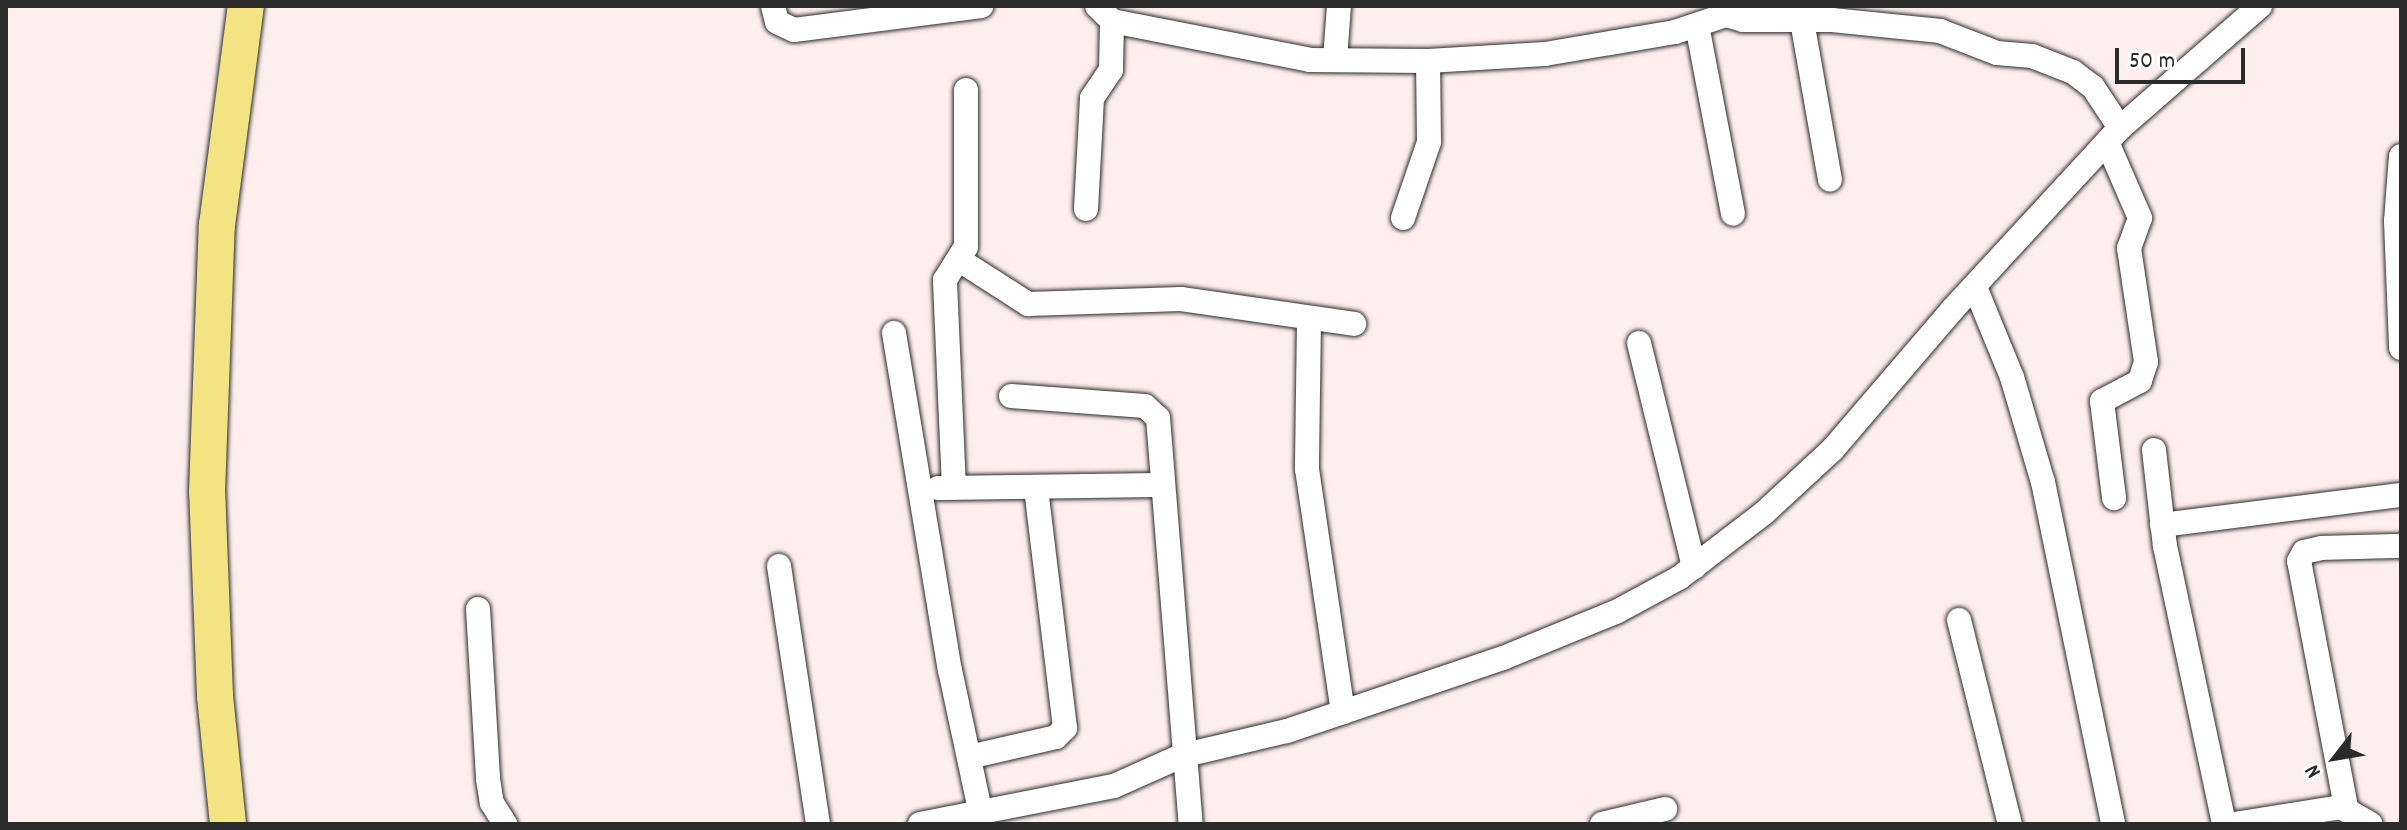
<!DOCTYPE html>
<html>
<head>
<meta charset="utf-8">
<style>
	body { margin:0 }
	#map { position:relative; width:2407px; height:830px; overflow:hidden; background:#feefee; font-family:Dekko,sans-serif }
	div>[style] { position:absolute }
	.roads { filter:drop-shadow(0 0 2px #2b2b2b) drop-shadow(0 0 2px #2b2b2b) }
	.minor>* { height:24px; margin:-12px; padding:0 12px; transform-origin:12px; border-radius:12px; background:#fff }
	.highway>* { height:36px; margin:-18px; padding:0 18px; transform-origin:18px; border-radius:18px; background:#f4e382 }
	span { translate:-50% -50%; white-space:nowrap; text-align:center; line-height:1.15; -webkit-text-stroke:7px #fff; paint-order:stroke }
	.frame { position:absolute; inset:0; border:8px solid #2b2b2b; pointer-events:none }
	.north { position:absolute; left:2295px; top:718px; width:80px; height:80px; -webkit-text-stroke:6px #fff; paint-order:stroke; rotate:239deg; font-size:22px; font-weight:700; line-height:32px; text-align:center; color:#2b2b2b }
	.north::after { content:''; display:block; margin:auto; width:28px; height:36px; background:#2b2b2b; clip-path:polygon(50% 0,100% 100%,50% 72%,0 100%) }
	.scale { position:absolute; left:2115px; top:48px; width:130px; height:36px; box-sizing:border-box; border:4px solid #2b2b2b; border-top:0; padding-left:10px; font-size:24px; line-height:28px; white-space:nowrap; color:#2b2b2b; -webkit-text-stroke:6px #fff; paint-order:stroke }
</style>
</head>
<body>
<div id="map">
	<div class="roads">
		<div class="minor">
			<div style="left:773px;top:6px;width:16px;rotate:76deg"></div>
			<div style="left:777px;top:22px;width:19px;rotate:25deg"></div>
			<div style="left:794px;top:30px;width:189px;rotate:-7.3deg"></div>
			<div style="left:1097px;top:6px;width:21px;rotate:45deg"></div>
			<div style="left:1112px;top:21px;width:202px;rotate:11.1deg"></div>
			<div style="left:1310px;top:60px;width:118px;rotate:0.5deg"></div>
			<div style="left:1428px;top:61px;width:117px;rotate:-3.4deg"></div>
			<div style="left:1545px;top:54px;width:132px;rotate:-9.6deg"></div>
			<div style="left:1675px;top:32px;width:54px;rotate:-18.4deg"></div>
			<div style="left:1724px;top:6px;width:9px;rotate:77deg"></div>
			<div style="left:1726px;top:15px;width:18px;rotate:16deg"></div>
			<div style="left:1743px;top:20px;width:89px"></div>
			<div style="left:1832px;top:20px;width:109px;rotate:5.8deg"></div>
			<div style="left:1940px;top:31px;width:61px;rotate:21.1deg"></div>
			<div style="left:1997px;top:53px;width:35px;rotate:5deg"></div>
			<div style="left:2032px;top:56px;width:44px;rotate:21.3deg"></div>
			<div style="left:2073px;top:72px;width:25px;rotate:37deg"></div>
			<div style="left:2093px;top:87px;width:49px;rotate:56.6deg"></div>
			<div style="left:1802px;top:21px;width:161px;rotate:80deg"></div>
			<div style="left:1697px;top:25px;width:192px;rotate:79.2deg"></div>
			<div style="left:1335px;top:59px;width:53px;rotate:-85.7deg"></div>
			<div style="left:2107px;top:142px;width:83px;rotate:66.5deg"></div>
			<div style="left:2140px;top:218px;width:32px;rotate:110deg"></div>
			<div style="left:2129px;top:248px;width:115px;rotate:81.5deg"></div>
			<div style="left:2146px;top:362px;width:20px;rotate:108deg"></div>
			<div style="left:2140px;top:381px;width:43px;rotate:152.2deg"></div>
			<div style="left:2102px;top:401px;width:98px;rotate:82.9deg"></div>
			<div style="left:2401px;top:156px;width:65px;rotate:94.4deg"></div>
			<div style="left:2396px;top:221px;width:127px;rotate:87.7deg"></div>
			<div style="left:1086px;top:209px;width:111px;rotate:-86.9deg"></div>
			<div style="left:1092px;top:98px;width:34px;rotate:-56deg"></div>
			<div style="left:1111px;top:70px;width:49px;rotate:-88.8deg"></div>
			<div style="left:1403px;top:218px;width:80px;rotate:-71.1deg"></div>
			<div style="left:1429px;top:142px;width:81px;rotate:-90.7deg"></div>
			<div style="left:961px;top:261px;width:80px;rotate:32.7deg"></div>
			<div style="left:1028px;top:304px;width:153px;rotate:-1.9deg"></div>
			<div style="left:1181px;top:299px;width:175px;rotate:8.2deg"></div>
			<div style="left:1975px;top:287px;width:97px;rotate:67.7deg"></div>
			<div style="left:2012px;top:377px;width:109px;rotate:73.6deg"></div>
			<div style="left:2043px;top:482px;width:349px;rotate:78.4deg"></div>
			<div style="left:1309px;top:320px;width:149px;rotate:90.8deg"></div>
			<div style="left:1307px;top:469px;width:246px;rotate:81.6deg"></div>
			<div style="left:894px;top:333px;width:342px;rotate:80.6deg"></div>
			<div style="left:950px;top:670px;width:147px;rotate:77.9deg"></div>
			<div style="left:1639px;top:343px;width:231px;rotate:76.2deg"></div>
			<div style="left:1011px;top:396px;width:134px;rotate:4.3deg"></div>
			<div style="left:1145px;top:406px;width:18px;rotate:43deg"></div>
			<div style="left:1158px;top:418px;width:407px;rotate:85.4deg"></div>
			<div style="left:2154px;top:450px;width:97px;rotate:83.5deg"></div>
			<div style="left:2165px;top:546px;width:284px;rotate:78deg"></div>
			<div style="left:938px;top:488px;width:225px;rotate:-0.8deg"></div>
			<div style="left:954px;top:488px;width:208px;rotate:-92.5deg"></div>
			<div style="left:945px;top:280px;width:39px;rotate:-58deg"></div>
			<div style="left:966px;top:247px;width:157px;rotate:-90deg"></div>
			<div style="left:2162px;top:525px;width:241px;rotate:-7.2deg"></div>
			<div style="left:779px;top:566px;width:261px;rotate:81.4deg"></div>
			<div style="left:478px;top:609px;width:170px;rotate:86.6deg"></div>
			<div style="left:488px;top:779px;width:24px;rotate:81deg"></div>
			<div style="left:492px;top:803px;width:25px;rotate:58deg"></div>
			<div style="left:1959px;top:620px;width:210px;rotate:76deg"></div>
			<div style="left:969px;top:757px;width:89px;rotate:-12.9deg"></div>
			<div style="left:1056px;top:737px;width:13px;rotate:-45deg"></div>
			<div style="left:1065px;top:728px;width:240px;rotate:-96.9deg"></div>
			<div style="left:2346px;top:807px;width:250px;rotate:-100.8deg"></div>
			<div style="left:2299px;top:561px;width:10px;rotate:-61deg"></div>
			<div style="left:2304px;top:552px;width:18px;rotate:-13deg"></div>
			<div style="left:2322px;top:548px;width:79px;rotate:-1.5deg"></div>
			<div style="left:920px;top:824px;width:198px;rotate:-11.1deg"></div>
			<div style="left:1114px;top:786px;width:73px;rotate:-24.1deg"></div>
			<div style="left:1181px;top:756px;width:109px;rotate:-13.3deg"></div>
			<div style="left:1287px;top:731px;width:228px;rotate:-18.7deg"></div>
			<div style="left:1503px;top:658px;width:122px;rotate:-22.2deg"></div>
			<div style="left:1616px;top:612px;width:72px;rotate:-28.4deg"></div>
			<div style="left:1679px;top:578px;width:107px;rotate:-37.4deg"></div>
			<div style="left:1764px;top:513px;width:94px;rotate:-42.8deg"></div>
			<div style="left:1833px;top:449px;width:183px;rotate:-49.4deg"></div>
			<div style="left:1952px;top:310px;width:248px;rotate:-47.3deg"></div>
			<div style="left:2120px;top:128px;width:186px;rotate:-41.1deg"></div>
			<div style="left:1602px;top:824px;width:65px;rotate:-13.4deg"></div>
			<div style="left:2234px;top:824px;width:108px;rotate:-9deg"></div>
			<div style="left:2341px;top:807px;width:34px;rotate:30deg"></div>
		</div>
		<div class="highway">
			<div style="left:228px;top:824px;width:129px;rotate:-95.8deg"></div>
			<div style="left:215px;top:696px;width:204px;rotate:-92.2deg"></div>
			<div style="left:207px;top:492px;width:267px;rotate:-87.9deg"></div>
			<div style="left:217px;top:225px;width:221px;rotate:-82.5deg"></div>
		</div>
	</div>
	<div class="frame"></div>
	<div class="north">N</div>
	<div class="scale">50 m</div>
</div>
</body>
</html>
